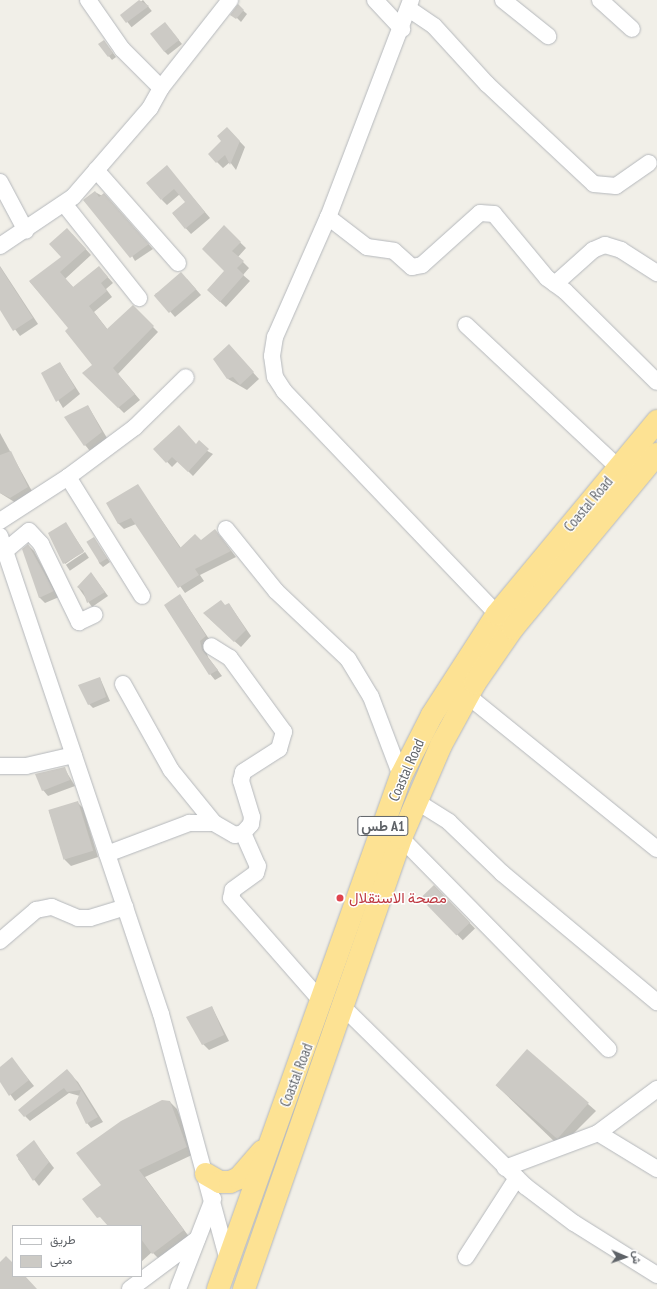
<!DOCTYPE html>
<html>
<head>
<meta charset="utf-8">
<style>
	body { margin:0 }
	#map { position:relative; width:657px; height:1289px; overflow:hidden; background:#f1efe8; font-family:"PT Sans Narrow",Vazirmatn,sans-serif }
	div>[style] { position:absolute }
	.shadow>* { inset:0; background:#0003; transform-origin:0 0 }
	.building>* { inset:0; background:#cccac5; transform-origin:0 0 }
	.roads { filter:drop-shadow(0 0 1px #b5b8bc) drop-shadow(0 0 1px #b5b8bc) }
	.minor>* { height:16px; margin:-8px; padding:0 8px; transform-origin:8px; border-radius:8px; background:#fff }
	.highway>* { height:22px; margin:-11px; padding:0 11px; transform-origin:11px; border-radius:11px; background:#fde293 }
	.dots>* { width:11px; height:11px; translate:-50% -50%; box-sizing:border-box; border:2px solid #fff; border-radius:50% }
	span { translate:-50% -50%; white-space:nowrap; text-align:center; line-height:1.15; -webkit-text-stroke:3px #fff; paint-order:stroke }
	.shield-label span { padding:1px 3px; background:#fff; border:1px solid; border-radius:3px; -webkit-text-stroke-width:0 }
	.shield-label { font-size:14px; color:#5f6368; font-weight:700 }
	.street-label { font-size:15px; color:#5f6368 }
	.health-label { font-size:15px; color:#be3a42 }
	.left { translate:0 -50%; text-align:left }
	.legend { position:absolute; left:12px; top:1225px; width:130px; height:52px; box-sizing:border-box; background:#fff; border:1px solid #bfc1c3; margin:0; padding:5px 7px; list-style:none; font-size:12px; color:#5f6368 }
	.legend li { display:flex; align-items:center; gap:8px; height:20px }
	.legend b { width:20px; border:1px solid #bfc1c3 }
	.north { position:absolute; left:605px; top:1237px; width:40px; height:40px; -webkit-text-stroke:3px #fff; paint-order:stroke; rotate:92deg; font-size:11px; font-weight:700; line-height:16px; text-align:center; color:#5f6368 }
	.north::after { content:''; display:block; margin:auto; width:14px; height:18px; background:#5f6368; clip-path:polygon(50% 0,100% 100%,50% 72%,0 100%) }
</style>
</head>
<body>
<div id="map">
	<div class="shadow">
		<div style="left:143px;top:0;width:14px;height:26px;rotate:51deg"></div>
		<div style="clip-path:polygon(238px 6px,247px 14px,241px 22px,233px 14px)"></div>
		<div style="clip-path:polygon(165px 23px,182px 44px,168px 55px,164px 51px)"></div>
		<div style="clip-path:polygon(104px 41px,116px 57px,112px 60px,100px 45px)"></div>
		<div style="clip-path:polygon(227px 128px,245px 147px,236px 170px,230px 162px,223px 168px,209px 154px,222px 141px)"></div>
		<div style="clip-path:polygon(167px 167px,210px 218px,191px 234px,173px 214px,187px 202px,180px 194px,167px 205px,162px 200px)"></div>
		<div style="clip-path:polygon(95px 192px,108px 199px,153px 249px,135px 261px)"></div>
		<div style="clip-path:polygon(224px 227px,246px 248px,238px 257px,249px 268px,243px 275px,250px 281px,226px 307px,214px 296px,225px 271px)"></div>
		<div style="clip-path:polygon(72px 234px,91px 255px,65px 279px,74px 288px,104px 273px,113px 283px,106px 289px,112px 297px,94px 312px,108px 330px,133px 307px,158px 332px,118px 374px,140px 400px,124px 413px,84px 373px,93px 365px,70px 328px,30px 282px,63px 258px)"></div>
		<div style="clip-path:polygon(0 266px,38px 324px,20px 336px,0 309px)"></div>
		<div style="clip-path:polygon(187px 279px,201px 295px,175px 317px,155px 294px)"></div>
		<div style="clip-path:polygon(235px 352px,259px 379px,247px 390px,228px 379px)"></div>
		<div style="clip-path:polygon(60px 363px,80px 394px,63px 408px,42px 373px)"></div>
		<div style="clip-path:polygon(88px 406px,107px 438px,90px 451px,85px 445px)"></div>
		<div style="clip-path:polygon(0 433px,33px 493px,16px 503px,0 493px)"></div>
		<div style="clip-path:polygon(196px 445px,213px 454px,193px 476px,178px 461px,172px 467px,155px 449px)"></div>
		<div style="clip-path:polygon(138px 486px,181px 548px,220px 536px,236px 557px,200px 575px,204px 581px,185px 593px,136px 524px,124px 529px,118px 523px)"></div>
		<div style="clip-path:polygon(66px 524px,84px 551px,65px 564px,49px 534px)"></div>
		<div style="clip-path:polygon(94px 539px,110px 562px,103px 567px,99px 563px)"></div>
		<div style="clip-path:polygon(28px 545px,34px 551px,59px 597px,45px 603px,39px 597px)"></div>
		<div style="left:85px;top:552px;width:7px;height:23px;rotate:56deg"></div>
		<div style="clip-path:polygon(91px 573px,108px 596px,92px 607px,78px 587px)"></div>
		<div style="clip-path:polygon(180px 595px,211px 642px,205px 647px,208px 657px,222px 676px,215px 680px,210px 674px)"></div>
		<div style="clip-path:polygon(229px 604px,251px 636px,241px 647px,210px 619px)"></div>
		<div style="clip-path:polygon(100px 678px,110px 701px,93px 708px,89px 704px)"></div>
		<div style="clip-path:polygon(64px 768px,75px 786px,48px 796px,43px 790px)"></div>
		<div style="clip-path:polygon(77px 802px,83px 808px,98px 857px,71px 866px,65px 860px,49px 811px)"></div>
		<div style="left:434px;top:886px;width:59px;height:17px;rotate:46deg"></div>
		<div style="clip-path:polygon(212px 1007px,229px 1041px,209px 1050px,203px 1044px)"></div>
		<div style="clip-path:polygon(12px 1059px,34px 1086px,15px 1101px,0 1080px,0 1068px)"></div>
		<div style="clip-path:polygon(67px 1071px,78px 1082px,103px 1122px,91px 1128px,87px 1123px,80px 1096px,69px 1093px,30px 1121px,25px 1116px)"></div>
		<div style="clip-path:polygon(496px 1085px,588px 1104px,596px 1111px,560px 1147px)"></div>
		<div style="clip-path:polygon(170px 1102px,177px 1109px,194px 1154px,145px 1177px,190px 1238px,160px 1260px,152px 1252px,141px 1262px,141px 1226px,109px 1226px,102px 1185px)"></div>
		<div style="clip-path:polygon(34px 1142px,54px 1168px,39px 1186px,18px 1159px)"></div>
	</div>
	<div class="building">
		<div style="clip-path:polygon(139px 0,149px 6px,126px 23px,120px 15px)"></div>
		<div style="clip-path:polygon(238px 4px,244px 10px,236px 19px,230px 15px)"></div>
		<div style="left:165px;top:22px;width:23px;height:19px;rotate:52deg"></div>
		<div style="clip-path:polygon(104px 40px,113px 53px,108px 57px,98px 44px)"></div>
		<div style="clip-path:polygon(227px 127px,240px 141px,230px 165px,225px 155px,216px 163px,208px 154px,221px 141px,217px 136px)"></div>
		<div style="clip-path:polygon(167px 165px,205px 212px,185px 229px,172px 213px,185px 202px,174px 189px,161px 200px,146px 183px)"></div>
		<div style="clip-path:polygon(95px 191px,99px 197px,104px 193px,149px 244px,130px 258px,83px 200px)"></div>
		<div style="clip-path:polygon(224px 225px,241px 242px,232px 251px,244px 261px,237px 268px,244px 275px,220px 302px,207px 290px,224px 271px,202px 249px)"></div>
		<div style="clip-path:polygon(67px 228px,86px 249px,60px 272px,73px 287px,99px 266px,108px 277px,101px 283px,107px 291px,89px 306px,107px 329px,133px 305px,154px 326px,113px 368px,135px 394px,118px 408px,82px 373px,92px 365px,65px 331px,68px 328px,29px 281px,61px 257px,49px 244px)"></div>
		<div style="clip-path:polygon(0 267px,33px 318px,13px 331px,0 310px)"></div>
		<div style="left:181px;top:272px;width:23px;height:36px;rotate:49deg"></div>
		<div style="clip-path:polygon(229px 344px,254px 372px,240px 385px,233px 377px,227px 379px,213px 359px)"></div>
		<div style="clip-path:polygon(60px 362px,75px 388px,56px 402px,41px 373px)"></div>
		<div style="clip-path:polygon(88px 405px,102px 432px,84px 446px,64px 417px)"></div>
		<div style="clip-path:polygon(179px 425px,196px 444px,199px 440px,209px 449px,188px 472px,172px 457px,166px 463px,153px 449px)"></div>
		<div style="clip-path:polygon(11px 451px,28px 487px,10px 498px,0 493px,0 455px)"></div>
		<div style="clip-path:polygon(138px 484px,180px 548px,195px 534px,201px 540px,215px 529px,231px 551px,195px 569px,199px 575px,178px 588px,131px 518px,118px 524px,106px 503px)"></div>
		<div style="clip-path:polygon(66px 522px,84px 552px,63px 564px,48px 533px)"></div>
		<div style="left:94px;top:537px;width:25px;height:9px;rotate:58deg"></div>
		<div style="clip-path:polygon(28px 544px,54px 591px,39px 598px,22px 549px)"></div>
		<div style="clip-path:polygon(91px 572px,105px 592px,87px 603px,83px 591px,77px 587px)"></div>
		<div style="clip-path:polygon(180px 594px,206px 636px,200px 641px,202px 650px,218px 670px,209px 675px,164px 605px)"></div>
		<div style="clip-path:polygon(221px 600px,225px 605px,229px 603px,246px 630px,234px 642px,203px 613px)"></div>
		<div style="clip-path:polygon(100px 677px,106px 697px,88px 705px,78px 685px)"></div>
		<div style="clip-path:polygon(65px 767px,70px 780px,42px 791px,35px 774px)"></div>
		<div style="left:78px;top:801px;width:52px;height:31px;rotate:73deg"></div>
		<div style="left:434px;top:885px;width:52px;height:19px;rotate:46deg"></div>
		<div style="clip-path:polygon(212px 1006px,224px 1035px,202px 1045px,186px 1017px)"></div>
		<div style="left:527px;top:1049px;width:82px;height:48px;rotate:41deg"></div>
		<div style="clip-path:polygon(12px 1057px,29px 1080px,9px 1096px,0 1082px,0 1067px)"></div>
		<div style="clip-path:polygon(67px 1069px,73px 1076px,98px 1117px,86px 1124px,76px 1103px,81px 1090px,67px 1092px,64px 1088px,24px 1117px,18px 1110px)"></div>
		<div style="clip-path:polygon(162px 1100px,170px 1101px,187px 1147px,139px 1170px,184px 1230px,152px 1254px,141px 1239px,141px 1226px,108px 1226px,100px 1217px,97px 1218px,82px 1199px,101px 1185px,76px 1153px,121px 1121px)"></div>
		<div style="clip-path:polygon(34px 1140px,49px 1162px,33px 1181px,16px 1155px)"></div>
		<div style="clip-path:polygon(6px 1256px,13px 1263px,13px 1276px,25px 1276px,37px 1289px,0 1289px,0 1262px)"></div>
	</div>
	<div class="roads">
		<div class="minor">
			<div style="left:88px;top:0;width:60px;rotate:55.2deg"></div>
			<div style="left:122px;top:49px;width:55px;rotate:45deg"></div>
			<div style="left:375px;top:0;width:40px;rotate:47deg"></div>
			<div style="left:411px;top:0;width:232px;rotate:110.9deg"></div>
			<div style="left:328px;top:217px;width:131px;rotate:113.8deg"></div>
			<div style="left:275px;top:337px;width:19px;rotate:99deg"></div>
			<div style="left:272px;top:356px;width:21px;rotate:82deg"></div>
			<div style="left:275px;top:377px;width:17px;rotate:57deg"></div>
			<div style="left:284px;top:391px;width:308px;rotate:46.3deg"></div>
			<div style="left:503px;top:0;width:58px;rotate:38.7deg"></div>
			<div style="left:600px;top:0;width:43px;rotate:42.2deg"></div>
			<div style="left:409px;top:9px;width:30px;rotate:34deg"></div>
			<div style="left:434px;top:26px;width:79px;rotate:47.6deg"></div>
			<div style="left:487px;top:84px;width:146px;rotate:43.1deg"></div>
			<div style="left:594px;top:184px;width:22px;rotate:5deg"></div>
			<div style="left:616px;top:186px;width:40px;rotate:-34.9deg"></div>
			<div style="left:96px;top:170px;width:124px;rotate:48.6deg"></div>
			<div style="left:0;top:182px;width:55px;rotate:62deg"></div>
			<div style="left:65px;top:205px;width:119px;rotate:51.5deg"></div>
			<div style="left:328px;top:217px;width:49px;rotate:37.6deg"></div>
			<div style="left:367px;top:247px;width:27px;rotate:8deg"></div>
			<div style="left:394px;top:251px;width:24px;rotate:42deg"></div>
			<div style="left:412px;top:267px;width:10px;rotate:-11deg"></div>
			<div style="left:422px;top:265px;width:78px;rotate:-41.9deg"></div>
			<div style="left:480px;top:213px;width:14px;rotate:4deg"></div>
			<div style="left:494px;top:214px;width:83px;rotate:50.4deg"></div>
			<div style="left:547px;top:278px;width:22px;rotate:36deg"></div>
			<div style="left:565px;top:291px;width:129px;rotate:44.7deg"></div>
			<div style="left:0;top:246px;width:88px;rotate:-33.9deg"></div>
			<div style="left:73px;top:197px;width:118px;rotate:-49.1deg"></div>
			<div style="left:150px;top:108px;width:23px;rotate:-61deg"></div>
			<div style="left:161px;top:88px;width:112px;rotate:-51.9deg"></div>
			<div style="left:555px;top:284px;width:51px;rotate:-41.8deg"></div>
			<div style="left:593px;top:250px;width:13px;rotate:-23deg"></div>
			<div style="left:605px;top:245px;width:17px;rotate:17deg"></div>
			<div style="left:621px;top:250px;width:43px;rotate:32.6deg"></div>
			<div style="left:466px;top:325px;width:208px;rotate:43.1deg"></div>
			<div style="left:68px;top:477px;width:140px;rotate:58.1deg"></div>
			<div style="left:0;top:521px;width:81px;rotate:-32.9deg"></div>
			<div style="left:68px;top:477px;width:84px;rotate:-36.7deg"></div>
			<div style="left:135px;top:427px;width:71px;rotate:-44.4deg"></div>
			<div style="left:226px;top:529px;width:80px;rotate:51.1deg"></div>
			<div style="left:276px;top:591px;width:99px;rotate:43.4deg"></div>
			<div style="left:348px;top:659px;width:44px;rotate:58.8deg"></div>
			<div style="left:371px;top:697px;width:85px;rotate:69.2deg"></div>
			<div style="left:0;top:536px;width:504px;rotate:71.39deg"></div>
			<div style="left:161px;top:1014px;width:255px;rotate:74.8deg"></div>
			<div style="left:5px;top:551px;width:31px;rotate:-40deg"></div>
			<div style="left:29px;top:531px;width:18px;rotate:47deg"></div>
			<div style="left:41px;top:544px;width:87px;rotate:64deg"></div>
			<div style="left:79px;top:622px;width:17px;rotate:-25deg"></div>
			<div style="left:123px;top:684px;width:98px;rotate:60.8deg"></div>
			<div style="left:171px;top:770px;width:68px;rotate:50.9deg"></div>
			<div style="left:468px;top:696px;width:243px;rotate:39deg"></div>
			<div style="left:0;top:766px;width:26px"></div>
			<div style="left:26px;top:766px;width:49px;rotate:-12.9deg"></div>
			<div style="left:416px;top:801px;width:39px;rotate:32deg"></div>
			<div style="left:449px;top:822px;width:74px;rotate:43.9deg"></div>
			<div style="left:502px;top:873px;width:202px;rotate:39.8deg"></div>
			<div style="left:243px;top:833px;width:36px;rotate:66deg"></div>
			<div style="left:258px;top:866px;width:7px;rotate:106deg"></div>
			<div style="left:256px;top:873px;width:29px;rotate:144deg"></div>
			<div style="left:233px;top:890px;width:8px;rotate:104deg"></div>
			<div style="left:231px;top:898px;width:138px;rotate:48.8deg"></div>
			<div style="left:401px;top:838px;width:296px;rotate:45.5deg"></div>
			<div style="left:107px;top:854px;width:88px;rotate:-20.7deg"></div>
			<div style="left:189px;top:823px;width:25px"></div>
			<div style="left:214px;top:823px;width:24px;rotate:30deg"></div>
			<div style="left:235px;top:835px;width:8px;rotate:-14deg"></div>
			<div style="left:243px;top:833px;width:12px;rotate:-48deg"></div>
			<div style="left:251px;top:824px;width:7px;rotate:-82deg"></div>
			<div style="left:252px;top:817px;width:38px;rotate:-107deg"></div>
			<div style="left:241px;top:781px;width:9px;rotate:-77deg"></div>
			<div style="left:243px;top:772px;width:43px;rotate:-32.6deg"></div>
			<div style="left:279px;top:749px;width:18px;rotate:-74deg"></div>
			<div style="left:284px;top:732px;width:92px;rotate:-126.1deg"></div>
			<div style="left:230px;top:658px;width:22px;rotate:-148deg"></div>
			<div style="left:0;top:941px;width:48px;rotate:-40.7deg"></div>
			<div style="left:36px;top:910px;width:16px;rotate:-11deg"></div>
			<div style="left:52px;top:907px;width:28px;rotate:23deg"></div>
			<div style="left:78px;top:918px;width:12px"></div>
			<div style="left:90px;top:918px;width:37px;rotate:-17deg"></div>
			<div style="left:342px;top:1006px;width:257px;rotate:44.5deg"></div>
			<div style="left:525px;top:1186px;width:61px;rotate:37.1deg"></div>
			<div style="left:574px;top:1223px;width:98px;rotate:32.1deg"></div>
			<div style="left:598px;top:1133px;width:69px;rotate:31.4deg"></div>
			<div style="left:505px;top:1168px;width:99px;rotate:-20.6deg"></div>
			<div style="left:598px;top:1133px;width:74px;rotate:-36.7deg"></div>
			<div style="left:466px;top:1257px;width:94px;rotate:-57.2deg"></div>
			<div style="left:130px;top:1289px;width:84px;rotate:-36.7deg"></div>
			<div style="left:178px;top:1289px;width:97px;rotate:-68.7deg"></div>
		</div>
		<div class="highway">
			<div style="left:206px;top:1174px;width:16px;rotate:30deg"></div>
			<div style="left:220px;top:1182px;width:10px"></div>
			<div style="left:230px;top:1182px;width:10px;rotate:-24deg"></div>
			<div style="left:239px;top:1178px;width:35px;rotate:-49deg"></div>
			<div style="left:218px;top:1289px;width:545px;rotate:-70.37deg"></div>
			<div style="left:401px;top:776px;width:68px;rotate:-63.1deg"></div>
			<div style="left:432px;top:715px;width:120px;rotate:-57.2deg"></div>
			<div style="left:497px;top:614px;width:251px;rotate:-50.3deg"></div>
			<div style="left:244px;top:1289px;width:478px;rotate:-70.8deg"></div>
			<div style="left:401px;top:838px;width:101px;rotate:-66.7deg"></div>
			<div style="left:441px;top:745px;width:71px;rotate:-61.3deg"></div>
			<div style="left:475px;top:683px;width:67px;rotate:-55.4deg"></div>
			<div style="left:513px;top:628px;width:226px;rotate:-50.4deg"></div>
		</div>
	</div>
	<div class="dots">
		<div style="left:340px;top:898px;background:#e0444e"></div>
	</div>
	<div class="shield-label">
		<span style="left:383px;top:826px">طس A1</span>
	</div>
	<div class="street-label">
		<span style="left:588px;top:504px;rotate:-50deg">Coastal Road</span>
		<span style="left:406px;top:770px;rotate:-66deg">Coastal Road</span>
		<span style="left:296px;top:1075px;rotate:-69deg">Coastal Road</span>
	</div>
	<div class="health-label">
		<span class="left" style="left:349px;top:898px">مصحة الاستقلال</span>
	</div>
	<ul class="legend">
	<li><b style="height:5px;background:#fff"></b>طريق</li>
	<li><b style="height:11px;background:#cccac5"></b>مبنى</li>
	</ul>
	<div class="north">ش</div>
</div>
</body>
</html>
